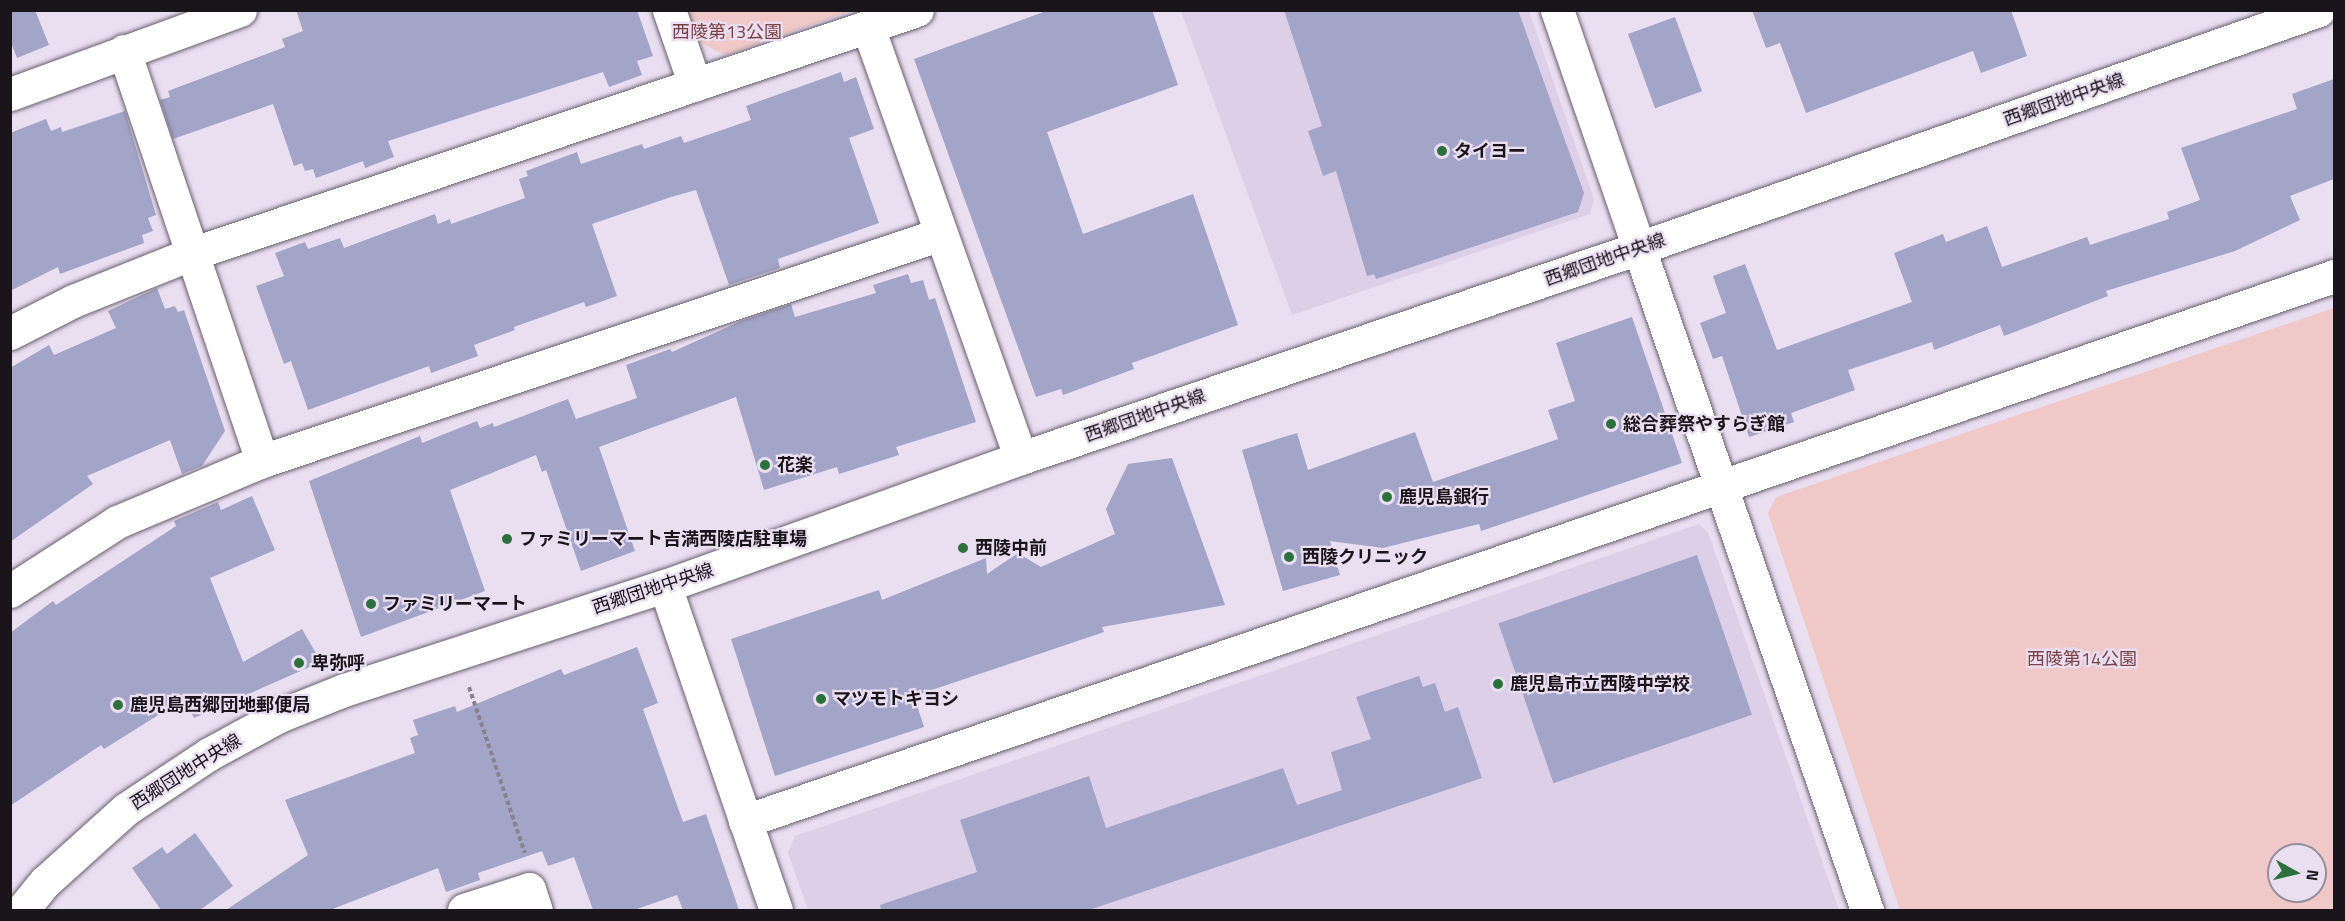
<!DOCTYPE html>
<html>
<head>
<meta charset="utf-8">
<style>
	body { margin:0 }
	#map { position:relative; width:2345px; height:921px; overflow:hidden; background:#eadef1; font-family:"Titillium Web","Noto Sans JP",sans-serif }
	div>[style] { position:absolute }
	.built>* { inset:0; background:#decfe8 }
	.green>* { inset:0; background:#f0c8c8 }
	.building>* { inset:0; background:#a2a5c7; transform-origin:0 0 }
	.path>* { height:4px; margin-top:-2px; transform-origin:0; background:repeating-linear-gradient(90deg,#89818e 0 4.5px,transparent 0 7.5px) }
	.roads { filter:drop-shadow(0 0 2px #685e6e) drop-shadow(0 0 2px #685e6e) }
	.minor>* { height:33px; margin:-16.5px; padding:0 16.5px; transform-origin:16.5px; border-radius:16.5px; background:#fff }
	.tertiary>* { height:33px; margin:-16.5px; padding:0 16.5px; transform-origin:16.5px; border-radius:16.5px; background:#fff }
	.dots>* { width:16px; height:16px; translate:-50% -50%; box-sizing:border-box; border:3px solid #eadef1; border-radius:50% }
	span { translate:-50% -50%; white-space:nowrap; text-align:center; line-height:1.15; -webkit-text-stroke:4.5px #eadef1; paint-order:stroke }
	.park-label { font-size:18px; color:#7b4244 }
	.street-label { font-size:18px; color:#19151b }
	.poi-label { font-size:18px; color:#19151b; font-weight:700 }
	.left { translate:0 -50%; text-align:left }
	.frame { position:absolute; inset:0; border:12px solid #19151b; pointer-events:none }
	.north { position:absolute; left:2267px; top:843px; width:60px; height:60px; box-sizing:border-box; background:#eadef1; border:2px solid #968e9b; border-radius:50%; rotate:98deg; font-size:16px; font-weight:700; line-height:24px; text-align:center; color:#19151b }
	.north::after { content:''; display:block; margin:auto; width:21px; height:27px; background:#2c713d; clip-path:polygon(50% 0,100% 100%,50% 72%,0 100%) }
</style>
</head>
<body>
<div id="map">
	<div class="built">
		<div style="clip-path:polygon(1181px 11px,1529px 11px,1594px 199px,1590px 214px,1292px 315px)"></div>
		<div style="clip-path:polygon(1699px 524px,1708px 532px,1839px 910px,808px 910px,788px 853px,795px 836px)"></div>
	</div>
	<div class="green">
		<div style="clip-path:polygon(688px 11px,688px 10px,851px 11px,725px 55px,699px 42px)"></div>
		<div style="clip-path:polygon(evenodd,2334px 308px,2334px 910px,1900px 910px,1768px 513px,1776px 497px,2334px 308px,2279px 855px,2315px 855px,2315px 891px,2279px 891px,2279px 855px)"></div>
	</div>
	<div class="building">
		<div style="clip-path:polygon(10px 10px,35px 10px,49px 45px,17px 58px,10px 40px)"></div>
		<div style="clip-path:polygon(296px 10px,637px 10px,653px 56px,637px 61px,642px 75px,609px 87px,603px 72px,388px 141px,394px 157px,365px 168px,363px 161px,316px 178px,313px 169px,305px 171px,302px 163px,294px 166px,273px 104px,173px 139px,160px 100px,170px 97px,168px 91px,285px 47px,282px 39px,303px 31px)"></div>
		<div style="clip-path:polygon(1049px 10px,1152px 10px,1178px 85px,1047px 132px,1083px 234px,1193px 194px,1238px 325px,1132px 363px,1134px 369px,1063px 395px,1061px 389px,1036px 397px,914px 59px)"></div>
		<div style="clip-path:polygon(1284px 10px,1518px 10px,1584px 193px,1578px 212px,1376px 279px,1374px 274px,1367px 276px,1336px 171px,1323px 176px,1308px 131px,1322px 126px)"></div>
		<div style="clip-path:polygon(1752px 10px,2011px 10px,2027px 56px,1981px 73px,1973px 51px,1806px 113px,1780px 43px,1766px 48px)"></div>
		<div style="left:1675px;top:17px;width:79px;height:50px;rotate:70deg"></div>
		<div style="clip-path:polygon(841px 72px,844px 82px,856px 77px,874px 129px,849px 138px,879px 223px,778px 259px,780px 268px,729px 285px,696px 190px,671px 197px,592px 224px,617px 296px,586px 307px,584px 302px,514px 327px,515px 330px,474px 345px,478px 356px,431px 373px,429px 366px,308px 410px,291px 361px,284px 364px,256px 286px,284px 276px,275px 253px,305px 242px,308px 249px,340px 238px,344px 248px,435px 214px,438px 224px,450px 219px,451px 224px,525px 198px,519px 179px,528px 176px,526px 171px,577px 152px,581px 164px,642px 144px,644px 149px,681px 136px,684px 143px,751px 120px,746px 106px)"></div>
		<div style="clip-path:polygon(2334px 79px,2334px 179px,2290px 196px,2300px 220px,2235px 251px,2106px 291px,2108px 296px,2004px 336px,2000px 325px,1934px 350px,1932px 342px,1848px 370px,1855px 390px,1791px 413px,1794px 422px,1749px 437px,1722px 356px,1713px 359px,1700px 323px,1726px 313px,1713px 276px,1745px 264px,1777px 350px,1912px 302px,1894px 253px,1943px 234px,1946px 242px,1987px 226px,2002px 267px,2087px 237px,2090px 245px,2169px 219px,2167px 212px,2200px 200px,2181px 148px,2297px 109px,2292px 94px)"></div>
		<div style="clip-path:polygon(125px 111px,156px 215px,148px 218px,153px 231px,142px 235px,144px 243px,60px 274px,58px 267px,10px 291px,10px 133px,46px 119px,51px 131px,61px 127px,62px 132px)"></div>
		<div style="clip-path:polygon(908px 274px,911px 283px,923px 280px,929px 300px,935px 298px,976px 422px,896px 447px,899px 455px,839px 474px,837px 467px,764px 490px,736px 397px,599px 447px,635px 551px,581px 571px,546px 470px,542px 472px,536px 455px,450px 490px,485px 591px,361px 637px,309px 481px,420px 436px,422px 443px,477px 421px,480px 428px,493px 423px,494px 427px,568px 399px,576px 419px,637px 398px,626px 365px,670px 349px,672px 352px,741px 321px,791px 304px,795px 317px,876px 293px,873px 285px)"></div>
		<div style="clip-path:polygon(157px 288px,165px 309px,175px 306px,178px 312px,184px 310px,225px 431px,202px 466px,182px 474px,170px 440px,87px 476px,93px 484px,10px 542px,10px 368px,49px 345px,54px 355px,116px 328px,108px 311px)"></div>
		<div style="clip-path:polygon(1632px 317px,1682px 463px,1481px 531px,1479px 524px,1383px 548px,1330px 541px,1340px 575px,1283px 591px,1242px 450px,1297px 433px,1308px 470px,1415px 432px,1433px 482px,1558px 439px,1548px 410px,1575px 401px,1556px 343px)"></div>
		<div style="clip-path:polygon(1172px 458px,1225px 605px,1102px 627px,1104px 632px,914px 696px,924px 727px,775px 776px,731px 639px,879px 590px,882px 600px,986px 558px,987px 574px,1018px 553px,1041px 567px,1115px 534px,1106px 509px,1128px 464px)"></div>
		<div style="clip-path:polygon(252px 496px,275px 550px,210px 578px,243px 662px,302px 629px,321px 662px,194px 718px,184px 699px,104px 749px,101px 745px,10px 806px,10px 633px,53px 601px,56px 605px,176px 526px,174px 521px,218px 502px,221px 510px)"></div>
		<div style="left:1697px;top:555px;width:169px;height:210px;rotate:71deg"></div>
		<div style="clip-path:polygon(637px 647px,658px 703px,643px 709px,683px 822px,706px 814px,739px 910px,683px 910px,677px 895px,634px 910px,593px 910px,574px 857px,548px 866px,542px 851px,478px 873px,480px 880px,446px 892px,438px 868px,330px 910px,226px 910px,308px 855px,285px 800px,415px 753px,410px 738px,418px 735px,413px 720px,455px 706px,457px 712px,561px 669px,564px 675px)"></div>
		<div style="clip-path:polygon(1419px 676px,1423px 687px,1435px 683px,1445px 712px,1458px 707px,1482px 778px,1089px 910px,881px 910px,880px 905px,977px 872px,960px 820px,1089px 776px,1106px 828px,1283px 768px,1297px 805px,1342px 790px,1331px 752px,1371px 739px,1356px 697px)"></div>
		<div style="clip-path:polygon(195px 833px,233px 886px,200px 910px,161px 910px,132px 868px,162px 847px,167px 854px)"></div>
	</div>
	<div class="path">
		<div style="left:469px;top:687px;width:175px;rotate:71.4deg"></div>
	</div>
	<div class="roads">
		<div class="minor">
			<div style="left:669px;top:10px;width:79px;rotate:70.9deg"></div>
			<div style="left:868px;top:27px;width:457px;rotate:70.5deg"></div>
			<div style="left:124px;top:51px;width:433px;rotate:71.4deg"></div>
			<div style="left:10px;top:94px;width:245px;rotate:-20.1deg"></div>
			<div style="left:1639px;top:248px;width:700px;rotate:71deg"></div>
			<div style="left:10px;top:333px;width:71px;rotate:-26.9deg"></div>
			<div style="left:73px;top:301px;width:124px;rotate:-21.8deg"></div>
			<div style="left:188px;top:255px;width:769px;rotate:-18.58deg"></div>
			<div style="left:665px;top:586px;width:342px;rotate:71.1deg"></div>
			<div style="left:10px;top:591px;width:127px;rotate:-32.8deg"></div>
			<div style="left:117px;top:522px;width:157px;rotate:-22.8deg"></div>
			<div style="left:262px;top:461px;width:716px;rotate:-18.49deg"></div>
			<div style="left:745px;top:821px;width:1680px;rotate:-18.93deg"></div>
			<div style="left:464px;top:910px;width:68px;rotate:-17.9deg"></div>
			<div style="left:529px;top:889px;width:22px;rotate:72deg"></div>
		</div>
		<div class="tertiary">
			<div style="left:1557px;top:10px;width:252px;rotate:71deg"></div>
			<div style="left:22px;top:910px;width:36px;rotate:-51deg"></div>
			<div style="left:45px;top:882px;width:109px;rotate:-42deg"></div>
			<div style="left:126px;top:809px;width:100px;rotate:-33.5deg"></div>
			<div style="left:209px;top:754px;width:80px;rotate:-28.5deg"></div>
			<div style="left:279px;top:716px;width:70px;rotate:-21.8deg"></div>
			<div style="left:344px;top:690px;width:337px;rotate:-18deg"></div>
			<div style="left:665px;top:586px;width:378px;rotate:-19.8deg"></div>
			<div style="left:1021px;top:458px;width:653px;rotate:-18.77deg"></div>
			<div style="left:1639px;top:248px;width:720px;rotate:-19.29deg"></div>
		</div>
	</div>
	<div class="dots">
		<div style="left:1442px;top:151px;background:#2c713d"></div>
		<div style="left:1611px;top:424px;background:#2c713d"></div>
		<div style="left:765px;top:465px;background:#2c713d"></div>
		<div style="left:1387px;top:497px;background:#2c713d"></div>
		<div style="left:507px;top:539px;background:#2c713d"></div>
		<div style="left:963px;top:548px;background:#2c713d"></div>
		<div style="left:1289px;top:557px;background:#2c713d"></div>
		<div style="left:371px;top:604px;background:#2c713d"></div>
		<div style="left:299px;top:663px;background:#2c713d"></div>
		<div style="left:1498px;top:684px;background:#2c713d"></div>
		<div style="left:821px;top:699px;background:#2c713d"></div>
		<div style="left:118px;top:705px;background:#2c713d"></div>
	</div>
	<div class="park-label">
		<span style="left:727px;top:32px">西陵第13公園</span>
		<span style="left:2082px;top:659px">西陵第14公園</span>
	</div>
	<div class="street-label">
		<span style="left:2064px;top:100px;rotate:-19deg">西郷団地中央線</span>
		<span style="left:1605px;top:260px;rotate:-19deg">西郷団地中央線</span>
		<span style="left:1145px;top:416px;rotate:-19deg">西郷団地中央線</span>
		<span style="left:653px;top:589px;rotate:-18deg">西郷団地中央線</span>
		<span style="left:186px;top:772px;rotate:-32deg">西郷団地中央線</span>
	</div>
	<div class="poi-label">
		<span class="left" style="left:1454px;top:151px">タイヨー</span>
		<span class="left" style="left:1623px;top:424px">総合葬祭やすらぎ館</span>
		<span class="left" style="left:777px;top:465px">花楽</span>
		<span class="left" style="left:1399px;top:497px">鹿児島銀行</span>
		<span class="left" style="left:519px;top:539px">ファミリーマート吉満西陵店駐車場</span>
		<span class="left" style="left:975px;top:548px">西陵中前</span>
		<span class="left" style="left:1302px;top:557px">西陵クリニック</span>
		<span class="left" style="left:383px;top:604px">ファミリーマート</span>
		<span class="left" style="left:311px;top:663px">卑弥呼</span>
		<span class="left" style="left:1510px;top:684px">鹿児島市立西陵中学校</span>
		<span class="left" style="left:833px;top:699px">マツモトキヨシ</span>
		<span class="left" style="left:130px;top:705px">鹿児島西郷団地郵便局</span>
	</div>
	<div class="frame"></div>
	<div class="north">N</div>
</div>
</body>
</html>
